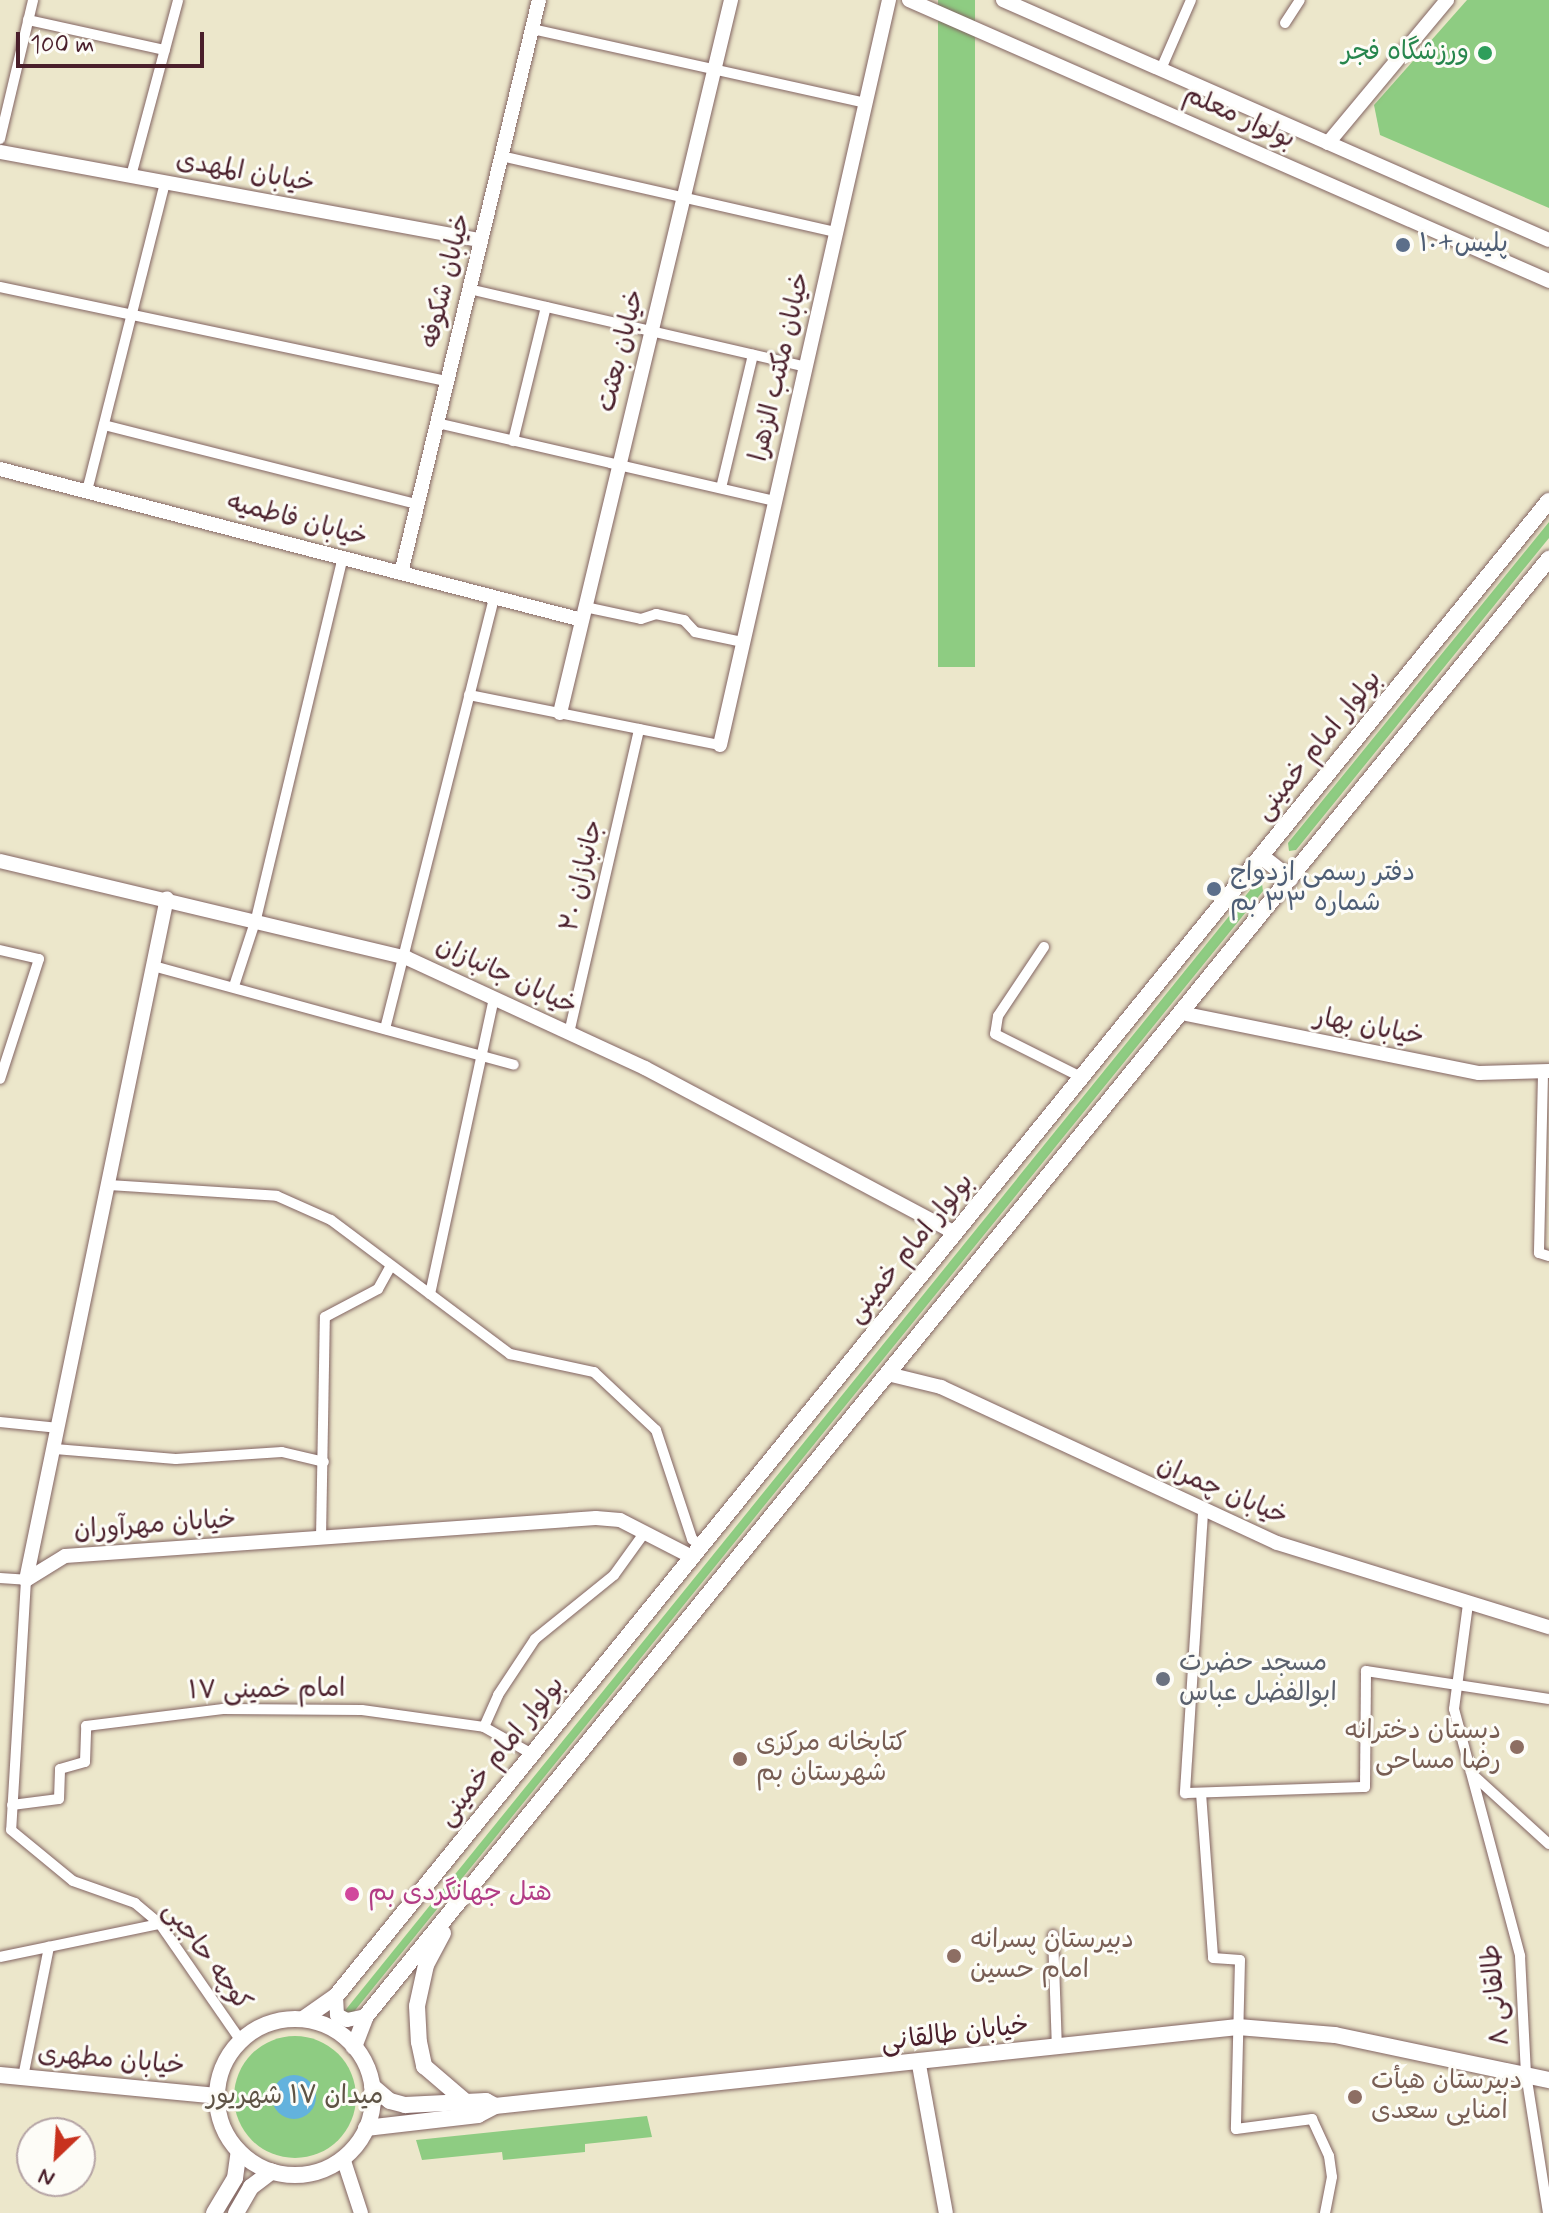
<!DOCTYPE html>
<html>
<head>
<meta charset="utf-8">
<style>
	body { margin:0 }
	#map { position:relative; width:1549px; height:2213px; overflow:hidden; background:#ece7cb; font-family:Mynerve,"Playpen Sans Arabic",sans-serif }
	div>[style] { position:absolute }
	.green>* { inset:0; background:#8ecc82; transform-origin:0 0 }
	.round { border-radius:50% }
	.water>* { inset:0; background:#63b2dd }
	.roads { filter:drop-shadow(0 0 2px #836563) drop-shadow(0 0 2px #836563) }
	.street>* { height:10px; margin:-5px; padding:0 5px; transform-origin:5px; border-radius:5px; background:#fff }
	.secondary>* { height:14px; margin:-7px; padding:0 7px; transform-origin:7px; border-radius:7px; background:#fff }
	.primary>* { height:16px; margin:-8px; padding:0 8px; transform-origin:8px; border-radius:8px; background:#fff }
	.primary>.ring { margin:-8px; padding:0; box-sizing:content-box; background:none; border:16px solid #fff; border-radius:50% }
	.dots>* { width:22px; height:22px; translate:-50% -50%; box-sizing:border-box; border:4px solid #fdfcf7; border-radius:50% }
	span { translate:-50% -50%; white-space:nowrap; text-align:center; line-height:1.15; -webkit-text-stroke:6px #fdfcf7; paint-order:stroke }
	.leisure-label { font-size:26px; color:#27864d }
	.right { translate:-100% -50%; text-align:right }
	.street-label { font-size:26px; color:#4a1f2b }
	.service-label { font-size:26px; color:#4e5e75 }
	.left { translate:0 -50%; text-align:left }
	.worship-label { font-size:26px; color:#5b616d }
	.education-label { font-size:26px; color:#785e54 }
	.hotel-label { font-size:26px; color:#b23c85 }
	.park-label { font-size:26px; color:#5e5345 }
	.north { position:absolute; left:16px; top:2117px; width:80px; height:80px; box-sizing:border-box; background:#fdfcf7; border:2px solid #b5a4a5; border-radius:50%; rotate:205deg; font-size:22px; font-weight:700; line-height:32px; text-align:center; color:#4a1f2b }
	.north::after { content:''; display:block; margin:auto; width:28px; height:36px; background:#c8321e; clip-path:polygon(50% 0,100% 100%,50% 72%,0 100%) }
	.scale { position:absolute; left:16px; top:32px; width:188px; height:36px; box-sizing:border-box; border:4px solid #4a1f2b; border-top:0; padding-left:10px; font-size:24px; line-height:28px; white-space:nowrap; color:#4a1f2b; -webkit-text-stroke:6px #fdfcf7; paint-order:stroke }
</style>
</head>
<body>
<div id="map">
	<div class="green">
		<div style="left:938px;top:0;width:37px;height:667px"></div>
		<div style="clip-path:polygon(1467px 0,1549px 0,1549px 208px,1380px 135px,1374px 105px)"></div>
		<div style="clip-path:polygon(1549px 522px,1549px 538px,1296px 850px,1289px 851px,1288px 843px)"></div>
		<div style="clip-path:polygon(1255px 884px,1262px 884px,1263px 891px,352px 2014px,343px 2013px)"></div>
		<div class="round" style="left:234px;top:2036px;width:122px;height:122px"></div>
		<div style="clip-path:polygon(647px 2116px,652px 2137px,585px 2144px,585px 2152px,503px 2160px,502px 2152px,422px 2160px,416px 2140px)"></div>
	</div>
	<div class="water">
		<div class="round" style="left:272px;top:2075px;width:44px;height:44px"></div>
	</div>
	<div class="roads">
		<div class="street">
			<div style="left:28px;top:20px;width:140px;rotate:12.4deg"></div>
			<div style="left:1285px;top:23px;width:27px;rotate:-57deg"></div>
			<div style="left:532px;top:29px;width:341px;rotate:12.5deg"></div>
			<div style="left:1161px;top:69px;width:75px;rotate:-66.5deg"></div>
			<div style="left:0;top:139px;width:143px;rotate:-76.6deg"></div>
			<div style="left:501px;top:156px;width:344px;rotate:12.8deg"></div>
			<div style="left:131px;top:176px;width:182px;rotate:-75deg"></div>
			<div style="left:0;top:287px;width:457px;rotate:11.9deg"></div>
			<div style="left:469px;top:289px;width:346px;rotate:13deg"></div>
			<div style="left:437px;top:423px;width:347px;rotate:13deg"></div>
			<div style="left:104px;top:425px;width:323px;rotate:14.2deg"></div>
			<div style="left:513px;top:441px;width:138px;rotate:-76.2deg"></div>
			<div style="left:721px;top:488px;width:137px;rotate:-76.5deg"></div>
			<div style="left:87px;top:491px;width:318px;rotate:-75.8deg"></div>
			<div style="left:585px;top:607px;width:57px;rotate:12.1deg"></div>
			<div style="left:641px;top:619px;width:16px;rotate:-18deg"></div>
			<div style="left:656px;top:614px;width:29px;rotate:12deg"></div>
			<div style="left:684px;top:620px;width:16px;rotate:47deg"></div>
			<div style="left:695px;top:632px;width:49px;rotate:11.8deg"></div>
			<div style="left:469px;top:695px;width:256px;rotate:11.3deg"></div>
			<div style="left:1044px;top:947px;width:83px;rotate:123.7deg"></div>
			<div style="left:998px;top:1016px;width:18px;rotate:99deg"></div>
			<div style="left:995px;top:1034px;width:96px;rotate:26.6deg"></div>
			<div style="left:0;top:950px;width:40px;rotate:13deg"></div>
			<div style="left:39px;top:959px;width:126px;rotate:108deg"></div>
			<div style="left:153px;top:966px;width:374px;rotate:15.3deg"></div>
			<div style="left:234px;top:986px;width:71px;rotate:-71.8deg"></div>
			<div style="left:256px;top:919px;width:371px;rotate:-76.5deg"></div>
			<div style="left:385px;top:1029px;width:446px;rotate:-75.8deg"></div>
			<div style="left:569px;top:1033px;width:312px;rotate:-77deg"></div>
			<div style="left:1543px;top:1074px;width:179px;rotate:91.3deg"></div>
			<div style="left:1539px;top:1253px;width:10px;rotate:17deg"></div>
			<div style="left:109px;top:1185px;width:168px;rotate:3.7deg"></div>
			<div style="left:277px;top:1196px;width:59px;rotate:24deg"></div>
			<div style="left:331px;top:1220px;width:224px;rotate:36.8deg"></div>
			<div style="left:510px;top:1354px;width:86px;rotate:12.1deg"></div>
			<div style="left:594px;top:1372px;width:85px;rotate:43.1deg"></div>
			<div style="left:656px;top:1430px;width:115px;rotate:71.7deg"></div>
			<div style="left:692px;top:1539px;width:11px;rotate:38deg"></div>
			<div style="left:430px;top:1294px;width:303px;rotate:-77.8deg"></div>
			<div style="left:0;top:1422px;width:59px;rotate:5.8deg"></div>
			<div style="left:55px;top:1449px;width:121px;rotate:4.7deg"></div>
			<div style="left:176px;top:1459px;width:106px;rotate:-3.8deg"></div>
			<div style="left:282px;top:1452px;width:43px;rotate:13.4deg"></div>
			<div style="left:1203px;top:1513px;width:281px;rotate:93.7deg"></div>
			<div style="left:1185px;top:1793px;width:180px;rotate:-1.9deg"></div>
			<div style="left:1365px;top:1787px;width:116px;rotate:-89.5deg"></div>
			<div style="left:1366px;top:1671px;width:185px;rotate:8.7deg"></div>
			<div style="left:321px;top:1538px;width:221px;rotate:-89deg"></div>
			<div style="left:325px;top:1317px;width:60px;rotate:-27.8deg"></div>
			<div style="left:378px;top:1289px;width:26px;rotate:-61deg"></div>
			<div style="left:0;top:1578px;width:26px;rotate:4deg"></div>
			<div style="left:26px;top:1580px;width:250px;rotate:93.4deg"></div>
			<div style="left:1468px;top:1604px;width:106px;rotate:97.6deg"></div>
			<div style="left:1454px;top:1709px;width:256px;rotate:75deg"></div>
			<div style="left:1520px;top:1956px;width:118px;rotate:87.1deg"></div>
			<div style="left:1526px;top:2074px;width:141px;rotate:81deg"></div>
			<div style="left:484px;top:1727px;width:35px;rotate:-66deg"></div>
			<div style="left:498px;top:1695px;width:67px;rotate:-56.5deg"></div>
			<div style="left:535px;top:1639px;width:102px;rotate:-39deg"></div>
			<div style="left:614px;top:1575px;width:53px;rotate:-54.2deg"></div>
			<div style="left:1472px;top:1774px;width:104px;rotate:42.3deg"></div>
			<div style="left:1201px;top:1793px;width:165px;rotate:85.8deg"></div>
			<div style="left:1213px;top:1958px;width:27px;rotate:4deg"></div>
			<div style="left:1240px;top:1960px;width:169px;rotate:91.4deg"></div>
			<div style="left:1236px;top:2129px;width:77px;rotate:-7.5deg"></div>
			<div style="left:1312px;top:2119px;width:41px;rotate:65.3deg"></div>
			<div style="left:1329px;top:2156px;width:21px;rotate:82deg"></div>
			<div style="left:1332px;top:2177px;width:37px;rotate:101deg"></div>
			<div style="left:12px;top:1805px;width:47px;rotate:-7.3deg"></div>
			<div style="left:59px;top:1799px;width:30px;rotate:-88deg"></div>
			<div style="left:60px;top:1769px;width:26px;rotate:-16deg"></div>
			<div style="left:85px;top:1762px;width:36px;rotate:-88deg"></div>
			<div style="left:86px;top:1726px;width:138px;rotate:-7.1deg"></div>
			<div style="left:223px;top:1709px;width:139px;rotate:0.4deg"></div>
			<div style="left:362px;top:1710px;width:123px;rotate:7.9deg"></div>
			<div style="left:484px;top:1727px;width:55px;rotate:29.4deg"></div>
			<div style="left:11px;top:1830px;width:80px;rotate:39.4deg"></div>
			<div style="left:73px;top:1881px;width:66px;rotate:19.5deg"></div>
			<div style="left:135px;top:1903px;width:33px;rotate:40deg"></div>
			<div style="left:160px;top:1924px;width:142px;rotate:55.3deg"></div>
			<div style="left:1053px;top:1935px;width:112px;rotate:88deg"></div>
			<div style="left:0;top:1957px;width:163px;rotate:-11.7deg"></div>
			<div style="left:23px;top:2077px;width:133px;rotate:-78.7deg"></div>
		</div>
		<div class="secondary">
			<div style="left:909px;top:0;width:699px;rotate:23.7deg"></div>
			<div style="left:1003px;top:0;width:596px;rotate:23.73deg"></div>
			<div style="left:1328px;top:143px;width:186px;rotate:-50.2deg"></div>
			<div style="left:0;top:152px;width:489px;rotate:10.4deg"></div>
			<div style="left:0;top:469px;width:601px;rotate:14.54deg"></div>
			<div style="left:401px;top:573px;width:589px;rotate:-76.46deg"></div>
			<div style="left:560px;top:713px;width:733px;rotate:-76.51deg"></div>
			<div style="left:720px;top:745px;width:764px;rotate:-77.22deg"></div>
			<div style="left:0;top:861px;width:418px;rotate:13.4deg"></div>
			<div style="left:407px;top:958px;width:262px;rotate:24.8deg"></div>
			<div style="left:645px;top:1068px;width:351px;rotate:28deg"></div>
			<div style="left:1181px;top:1013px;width:304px;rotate:11.4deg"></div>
			<div style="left:1479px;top:1073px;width:70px;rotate:-1.6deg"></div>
			<div style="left:888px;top:1374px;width:55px;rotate:13.8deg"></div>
			<div style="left:941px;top:1387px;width:370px;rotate:24.9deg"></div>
			<div style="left:1277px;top:1543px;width:285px;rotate:17.2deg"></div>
			<div style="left:26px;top:1580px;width:696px;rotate:-78.32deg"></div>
			<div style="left:26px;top:1580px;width:46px;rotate:-31.6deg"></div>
			<div style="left:65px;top:1556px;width:532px;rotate:-4.09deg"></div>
			<div style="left:596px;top:1518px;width:24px;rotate:5deg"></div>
			<div style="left:620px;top:1520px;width:81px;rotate:27.2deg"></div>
			<div style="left:336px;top:1996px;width:19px;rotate:87deg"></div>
			<div style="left:337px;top:2015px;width:11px;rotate:27deg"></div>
			<div style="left:347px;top:2020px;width:19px;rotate:-12deg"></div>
			<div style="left:919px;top:2065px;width:150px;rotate:79.7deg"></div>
			<div style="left:343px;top:2158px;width:58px;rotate:71.9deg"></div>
		</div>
		<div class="primary">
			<div style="left:1261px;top:856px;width:37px;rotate:38deg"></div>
			<div style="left:443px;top:1933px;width:36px;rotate:118deg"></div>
			<div style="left:426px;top:1965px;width:42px;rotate:102.4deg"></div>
			<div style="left:417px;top:2006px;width:36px;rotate:87deg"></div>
			<div style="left:419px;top:2042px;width:25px;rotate:78deg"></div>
			<div style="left:424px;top:2066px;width:55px;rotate:40.6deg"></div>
			<div style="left:303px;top:2019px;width:40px;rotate:-34.9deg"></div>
			<div style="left:336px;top:1996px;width:1925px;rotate:-50.95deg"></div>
			<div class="ring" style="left:217px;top:2019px;width:140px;height:140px"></div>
			<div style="left:354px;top:2047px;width:33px;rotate:-69deg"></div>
			<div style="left:366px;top:2016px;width:1877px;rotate:-50.93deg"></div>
			<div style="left:0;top:2075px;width:218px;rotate:5.5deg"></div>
			<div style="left:372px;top:2086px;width:23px;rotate:40deg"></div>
			<div style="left:390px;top:2101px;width:16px;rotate:15deg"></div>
			<div style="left:405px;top:2105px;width:81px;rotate:-2.8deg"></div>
			<div style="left:486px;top:2101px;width:10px;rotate:29deg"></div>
			<div style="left:366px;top:2128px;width:113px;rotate:-6.6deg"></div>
			<div style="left:478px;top:2115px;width:19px;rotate:-28deg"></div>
			<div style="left:495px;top:2106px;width:747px;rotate:-6.07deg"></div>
			<div style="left:1238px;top:2027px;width:97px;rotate:4.7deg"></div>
			<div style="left:1335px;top:2035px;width:219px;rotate:11.9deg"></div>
			<div style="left:214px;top:2213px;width:41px;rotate:-59deg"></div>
			<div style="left:235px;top:2178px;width:27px;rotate:-82deg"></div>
			<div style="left:236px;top:2213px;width:30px;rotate:-60deg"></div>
			<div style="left:251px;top:2187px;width:26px;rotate:-37deg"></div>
		</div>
	</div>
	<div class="dots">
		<div style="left:1485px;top:53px;background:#2e9e5b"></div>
		<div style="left:1403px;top:245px;background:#5c6f8a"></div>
		<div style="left:1214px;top:889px;background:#5c6f8a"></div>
		<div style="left:1163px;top:1679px;background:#6b7280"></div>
		<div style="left:1517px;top:1747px;background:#8d6e63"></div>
		<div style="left:740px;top:1759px;background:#8d6e63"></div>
		<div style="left:352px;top:1894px;background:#d1479c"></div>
		<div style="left:954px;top:1956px;background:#8d6e63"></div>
		<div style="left:1355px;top:2097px;background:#8d6e63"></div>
	</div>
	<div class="leisure-label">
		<span class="right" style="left:1469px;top:53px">ورزشگاه فجر</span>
	</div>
	<div class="street-label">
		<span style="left:1239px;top:118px;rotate:24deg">بولوار معلم</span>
		<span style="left:245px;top:173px;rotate:10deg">خیابان المهدی</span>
		<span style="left:447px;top:281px;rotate:-76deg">خیابان شکوفه</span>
		<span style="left:622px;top:351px;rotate:-76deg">خیابان بعثت</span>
		<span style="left:781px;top:367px;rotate:-77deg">خیابان مکتب الزهرا</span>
		<span style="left:297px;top:521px;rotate:15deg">خیابان فاطمیه</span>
		<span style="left:1319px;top:746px;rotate:-51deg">بولوار امام خمینی</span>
		<span style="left:583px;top:876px;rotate:-77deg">جانبازان ۲۰</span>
		<span style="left:506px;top:977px;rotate:25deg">خیابان جانبازان</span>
		<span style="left:1369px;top:1028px;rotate:11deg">خیابان بهار</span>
		<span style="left:911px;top:1249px;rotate:-51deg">بولوار امام خمینی</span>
		<span style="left:1222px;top:1492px;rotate:23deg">خیابان چمران</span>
		<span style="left:155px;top:1526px;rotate:-4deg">خیابان مهرآوران</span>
		<span style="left:267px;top:1691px;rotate:-1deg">امام خمینی ۱۷</span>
		<span style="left:502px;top:1752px;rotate:-51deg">بولوار امام خمینی</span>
		<span style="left:206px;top:1957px;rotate:53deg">کوچه حاجبی</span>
		<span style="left:1497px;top:1995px;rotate:-96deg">طالقانی ۸</span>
		<span style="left:955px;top:2035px;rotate:-7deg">خیابان طالقانی</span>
		<span style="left:111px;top:2061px;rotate:5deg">خیابان مطهری</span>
	</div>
	<div class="service-label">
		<span class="left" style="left:1419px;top:245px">پلیس+۱۰</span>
		<span class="left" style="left:1230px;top:889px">دفتر رسمی ازدواج<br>شماره ۳۳ بم</span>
	</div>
	<div class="worship-label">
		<span class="left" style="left:1179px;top:1679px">مسجد حضرت<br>ابوالفضل عباس</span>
	</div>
	<div class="education-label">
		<span class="right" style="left:1501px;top:1747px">دبستان دخترانه<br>رضا مساحی</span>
		<span class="left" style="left:756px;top:1759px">کتابخانه مرکزی<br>شهرستان بم</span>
		<span class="left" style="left:970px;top:1956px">دبیرستان پسرانه<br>امام حسین</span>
		<span class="left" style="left:1371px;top:2097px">دبیرستان هیأت<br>امنایی سعدی</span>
	</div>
	<div class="hotel-label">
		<span class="left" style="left:368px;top:1894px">هتل جهانگردی بم</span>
	</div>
	<div class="park-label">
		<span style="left:295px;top:2097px">میدان ۱۷ شهریور</span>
	</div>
	<div class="north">N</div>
	<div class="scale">100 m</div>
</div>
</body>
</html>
